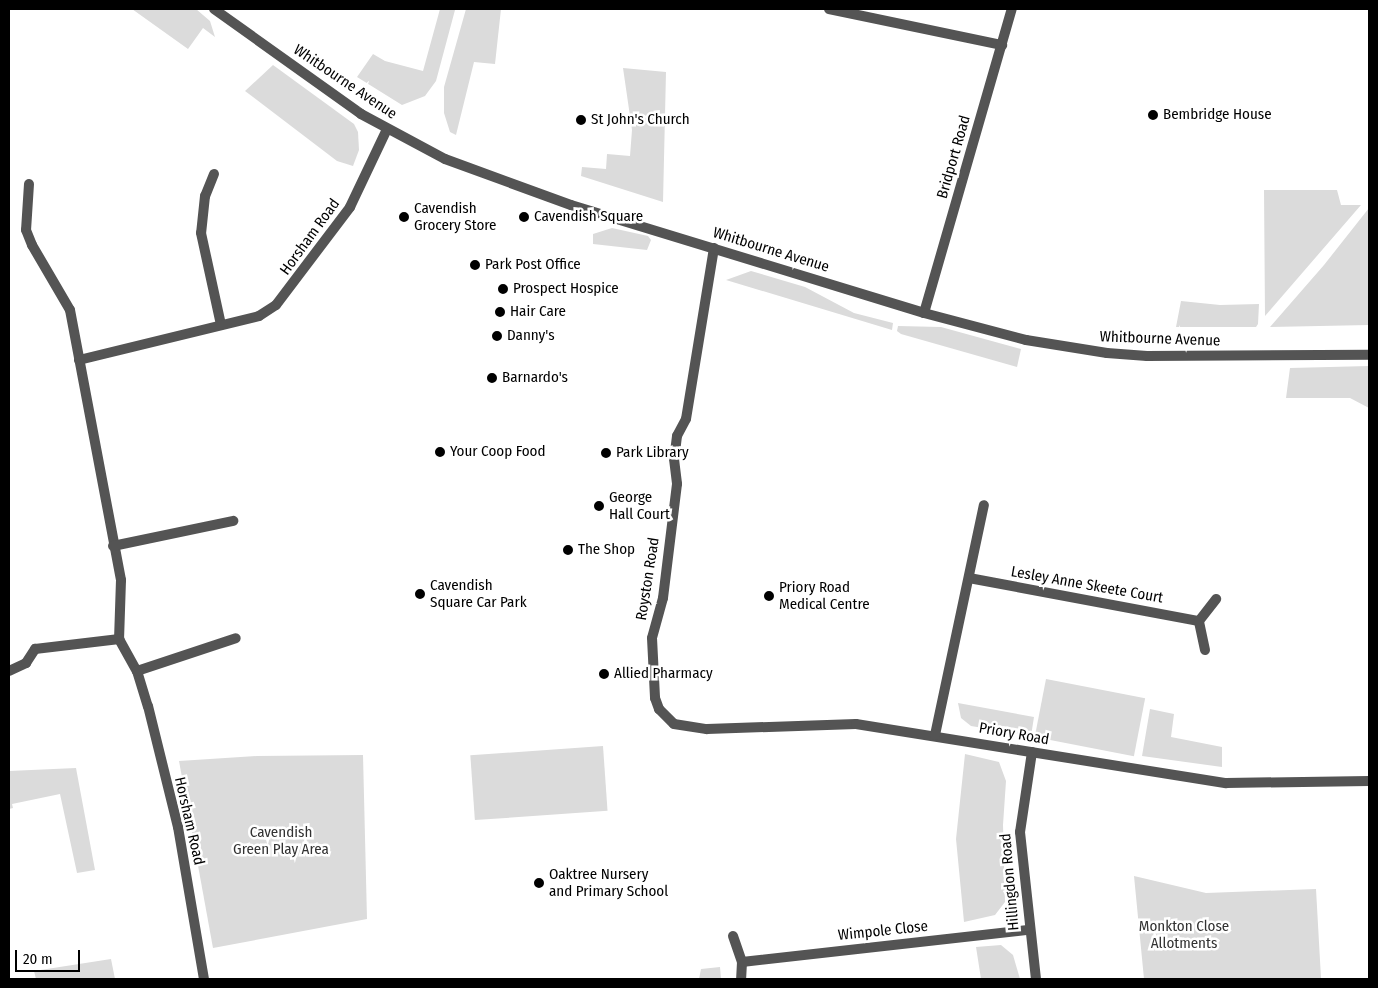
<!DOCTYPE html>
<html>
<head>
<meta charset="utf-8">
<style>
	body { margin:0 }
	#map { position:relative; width:1378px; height:988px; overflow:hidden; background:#fff; font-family:"Fira Sans Condensed",sans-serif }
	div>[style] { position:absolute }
	.green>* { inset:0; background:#dbdbdb; transform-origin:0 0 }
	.minor>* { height:10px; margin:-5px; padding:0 5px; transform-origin:5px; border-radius:5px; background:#545454 }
	.tertiary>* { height:10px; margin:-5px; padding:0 5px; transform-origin:5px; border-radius:5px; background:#545454 }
	.dots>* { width:14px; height:14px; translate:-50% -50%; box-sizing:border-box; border:2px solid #fff; border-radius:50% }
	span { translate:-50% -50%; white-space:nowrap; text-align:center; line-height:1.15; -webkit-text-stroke:5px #fff; paint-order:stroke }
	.street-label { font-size:15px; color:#000 }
	.poi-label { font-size:15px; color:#000 }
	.left { translate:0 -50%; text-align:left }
	.park-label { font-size:15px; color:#323232 }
	.frame { position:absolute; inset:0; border:10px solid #000; pointer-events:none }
	.scale { position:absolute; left:15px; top:950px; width:65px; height:22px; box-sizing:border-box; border:2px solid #000; border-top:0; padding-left:6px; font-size:15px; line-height:18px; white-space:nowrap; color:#000; -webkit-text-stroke:4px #fff; paint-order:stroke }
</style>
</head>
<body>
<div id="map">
	<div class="green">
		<div style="clip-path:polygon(132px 9px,196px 9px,210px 21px,215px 37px,203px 28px,188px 49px)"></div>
		<div style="clip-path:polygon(440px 9px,455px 10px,436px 81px,425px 96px,402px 105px,357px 77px,373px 54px,385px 61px,423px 71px)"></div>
		<div style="clip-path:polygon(466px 9px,501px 9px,495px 64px,474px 62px,456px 135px,450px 132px,444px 113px,444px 87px)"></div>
		<div style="clip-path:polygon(273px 65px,354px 124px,358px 132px,359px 150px,353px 166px,337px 161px,245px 91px)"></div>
		<div style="clip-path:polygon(623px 68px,666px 72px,663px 202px,581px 176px,582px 167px,606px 169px,607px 154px,630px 156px,632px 130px)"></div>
		<div style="clip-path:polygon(1264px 190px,1337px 190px,1341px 205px,1361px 205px,1265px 316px)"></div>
		<div style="clip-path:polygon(1369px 208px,1369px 325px,1270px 327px,1324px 265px)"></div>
		<div style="clip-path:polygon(612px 228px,648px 236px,651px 240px,647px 250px,593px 244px,593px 234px)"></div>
		<div style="clip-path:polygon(751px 271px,805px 287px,854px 313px,893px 323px,892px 330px,726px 280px)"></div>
		<div style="clip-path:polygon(1181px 301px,1220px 305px,1259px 304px,1258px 324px,1256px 327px,1176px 327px)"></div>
		<div style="clip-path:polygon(898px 326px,941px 327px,1021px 349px,1017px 367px,901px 334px,897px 331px)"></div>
		<div style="clip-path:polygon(1369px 366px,1369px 408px,1350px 398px,1286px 398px,1290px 368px)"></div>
		<div style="left:1046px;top:679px;width:101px;height:59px;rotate:11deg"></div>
		<div style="clip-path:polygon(958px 703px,1034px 717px,1031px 736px,971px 726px,961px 718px)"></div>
		<div style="clip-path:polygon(1150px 709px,1174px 714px,1171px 737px,1222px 747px,1222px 767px,1142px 756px)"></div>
		<div style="left:603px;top:746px;width:65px;height:133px;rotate:86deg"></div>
		<div style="clip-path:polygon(965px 754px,999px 762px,1006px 781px,1003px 825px,1005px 902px,995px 915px,964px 922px,956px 839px)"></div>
		<div style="clip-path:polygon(363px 755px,367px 919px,213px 948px,179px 761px,257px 756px)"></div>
		<div style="clip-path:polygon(76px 768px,95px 870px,77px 873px,60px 794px,12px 804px,13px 808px,9px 809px,9px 771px)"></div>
		<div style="clip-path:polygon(1134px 876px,1206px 893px,1316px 889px,1321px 978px,1326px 979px,1144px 979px)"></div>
		<div style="clip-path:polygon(1001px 945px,1013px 955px,1020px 979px,981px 979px,976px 947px)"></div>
		<div style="clip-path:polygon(111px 959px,115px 979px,36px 979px,34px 971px)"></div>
		<div style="clip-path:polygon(720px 967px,721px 979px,699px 979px,701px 969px)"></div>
	</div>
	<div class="minor">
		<div style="left:829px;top:9px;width:177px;rotate:11.8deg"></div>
		<div style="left:214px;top:174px;width:24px;rotate:112deg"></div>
		<div style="left:205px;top:196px;width:37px;rotate:96deg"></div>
		<div style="left:201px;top:233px;width:94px;rotate:77.7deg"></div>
		<div style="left:29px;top:184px;width:46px;rotate:93.7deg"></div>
		<div style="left:26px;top:230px;width:16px;rotate:68deg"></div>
		<div style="left:32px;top:245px;width:75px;rotate:59.7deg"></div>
		<div style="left:70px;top:310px;width:275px;rotate:79.3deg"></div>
		<div style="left:121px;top:580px;width:59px;rotate:91.9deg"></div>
		<div style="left:119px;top:639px;width:37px;rotate:61deg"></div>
		<div style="left:137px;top:671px;width:37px;rotate:73deg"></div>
		<div style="left:148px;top:706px;width:125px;rotate:76.1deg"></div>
		<div style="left:178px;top:827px;width:154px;rotate:80.3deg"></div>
		<div style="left:714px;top:248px;width:173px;rotate:99.3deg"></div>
		<div style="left:686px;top:419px;width:19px;rotate:118deg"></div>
		<div style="left:677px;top:436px;width:23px;rotate:97deg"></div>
		<div style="left:674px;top:459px;width:25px;rotate:83deg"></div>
		<div style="left:677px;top:484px;width:115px;rotate:97deg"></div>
		<div style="left:663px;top:598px;width:41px;rotate:105.4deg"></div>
		<div style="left:652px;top:638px;width:60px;rotate:87.1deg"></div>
		<div style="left:655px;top:698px;width:12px;rotate:70deg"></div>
		<div style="left:659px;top:709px;width:21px;rotate:45deg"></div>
		<div style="left:674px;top:724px;width:33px;rotate:9deg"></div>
		<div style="left:707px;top:729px;width:149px;rotate:-1.9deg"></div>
		<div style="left:856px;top:724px;width:375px;rotate:9.1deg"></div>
		<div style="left:1226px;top:783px;width:143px;rotate:-0.8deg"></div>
		<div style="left:924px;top:313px;width:316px;rotate:-73.9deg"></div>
		<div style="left:79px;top:360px;width:185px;rotate:-13.7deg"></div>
		<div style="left:259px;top:316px;width:20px;rotate:-33deg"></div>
		<div style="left:276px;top:305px;width:123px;rotate:-52.9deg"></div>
		<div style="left:350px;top:207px;width:86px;rotate:-64.6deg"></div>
		<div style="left:113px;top:546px;width:123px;rotate:-11.8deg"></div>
		<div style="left:969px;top:578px;width:234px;rotate:10.6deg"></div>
		<div style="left:1205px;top:650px;width:30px;rotate:-102deg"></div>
		<div style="left:1199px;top:621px;width:28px;rotate:-52deg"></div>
		<div style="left:9px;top:671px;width:19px;rotate:-25deg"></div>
		<div style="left:26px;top:663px;width:17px;rotate:-57deg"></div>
		<div style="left:35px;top:649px;width:85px;rotate:-6.8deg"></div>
		<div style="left:137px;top:671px;width:104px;rotate:-18.4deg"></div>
		<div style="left:935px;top:735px;width:235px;rotate:-78deg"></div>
		<div style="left:1032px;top:752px;width:81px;rotate:98.5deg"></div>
		<div style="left:1020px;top:832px;width:148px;rotate:83.8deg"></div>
		<div style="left:733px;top:936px;width:28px;rotate:71deg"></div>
		<div style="left:742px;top:962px;width:17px;rotate:93deg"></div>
		<div style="left:742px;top:962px;width:288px;rotate:-6.4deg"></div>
	</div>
	<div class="tertiary">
		<div style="left:214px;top:9px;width:181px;rotate:35.5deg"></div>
		<div style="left:361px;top:114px;width:95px;rotate:28.2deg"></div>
		<div style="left:445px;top:159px;width:134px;rotate:20.1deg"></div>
		<div style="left:571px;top:205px;width:369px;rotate:17deg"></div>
		<div style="left:924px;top:313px;width:106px;rotate:14.8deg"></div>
		<div style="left:1026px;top:340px;width:82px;rotate:9.1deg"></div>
		<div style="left:1107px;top:353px;width:40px;rotate:4.3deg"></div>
		<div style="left:1147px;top:356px;width:222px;rotate:-0.3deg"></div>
	</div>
	<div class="dots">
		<div style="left:1153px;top:115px;background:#000"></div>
		<div style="left:581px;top:120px;background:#000"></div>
		<div style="left:404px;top:217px;background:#000"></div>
		<div style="left:524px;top:217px;background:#000"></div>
		<div style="left:475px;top:265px;background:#000"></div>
		<div style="left:503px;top:289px;background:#000"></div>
		<div style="left:500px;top:312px;background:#000"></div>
		<div style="left:497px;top:336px;background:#000"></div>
		<div style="left:492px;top:378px;background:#000"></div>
		<div style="left:440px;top:452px;background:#000"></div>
		<div style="left:606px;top:453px;background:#000"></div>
		<div style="left:599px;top:506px;background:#000"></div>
		<div style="left:568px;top:550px;background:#000"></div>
		<div style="left:420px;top:594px;background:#000"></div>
		<div style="left:769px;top:596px;background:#000"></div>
		<div style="left:604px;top:674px;background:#000"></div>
		<div style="left:539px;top:883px;background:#000"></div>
	</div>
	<div class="street-label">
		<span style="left:345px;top:82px;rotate:34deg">Whitbourne Avenue</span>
		<span style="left:954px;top:157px;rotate:-74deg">Bridport Road</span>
		<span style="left:310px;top:237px;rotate:-54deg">Horsham Road</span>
		<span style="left:771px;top:250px;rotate:17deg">Whitbourne Avenue</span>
		<span style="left:1160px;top:339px;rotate:2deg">Whitbourne Avenue</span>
		<span style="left:648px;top:579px;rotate:-81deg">Royston Road</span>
		<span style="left:1087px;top:585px;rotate:10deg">Lesley Anne Skeete Court</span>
		<span style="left:1014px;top:734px;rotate:10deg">Priory Road</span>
		<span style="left:189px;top:821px;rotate:77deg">Horsham Road</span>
		<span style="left:1010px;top:882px;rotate:-95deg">Hillingdon Road</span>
		<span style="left:883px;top:931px;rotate:-6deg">Wimpole Close</span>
	</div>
	<div class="poi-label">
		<span class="left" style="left:1163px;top:115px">Bembridge House</span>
		<span class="left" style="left:591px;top:120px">St John's Church</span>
		<span class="left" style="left:414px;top:217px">Cavendish<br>Grocery Store</span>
		<span class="left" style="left:534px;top:217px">Cavendish Square</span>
		<span class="left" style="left:485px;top:265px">Park Post Office</span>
		<span class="left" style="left:513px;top:289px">Prospect Hospice</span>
		<span class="left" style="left:510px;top:312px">Hair Care</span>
		<span class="left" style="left:507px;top:336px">Danny's</span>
		<span class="left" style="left:502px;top:378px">Barnardo's</span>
		<span class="left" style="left:450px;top:452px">Your Coop Food</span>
		<span class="left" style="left:616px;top:453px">Park Library</span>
		<span class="left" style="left:609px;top:506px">George<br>Hall Court</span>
		<span class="left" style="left:578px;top:550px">The Shop</span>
		<span class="left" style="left:430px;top:594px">Cavendish<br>Square Car Park</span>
		<span class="left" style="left:779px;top:596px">Priory Road<br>Medical Centre</span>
		<span class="left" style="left:614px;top:674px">Allied Pharmacy</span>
		<span class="left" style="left:549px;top:883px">Oaktree Nursery<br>and Primary School</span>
	</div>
	<div class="park-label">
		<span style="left:281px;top:841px">Cavendish<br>Green Play Area</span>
		<span style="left:1184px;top:935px">Monkton Close<br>Allotments</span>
	</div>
	<div class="frame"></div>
	<div class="scale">20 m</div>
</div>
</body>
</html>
